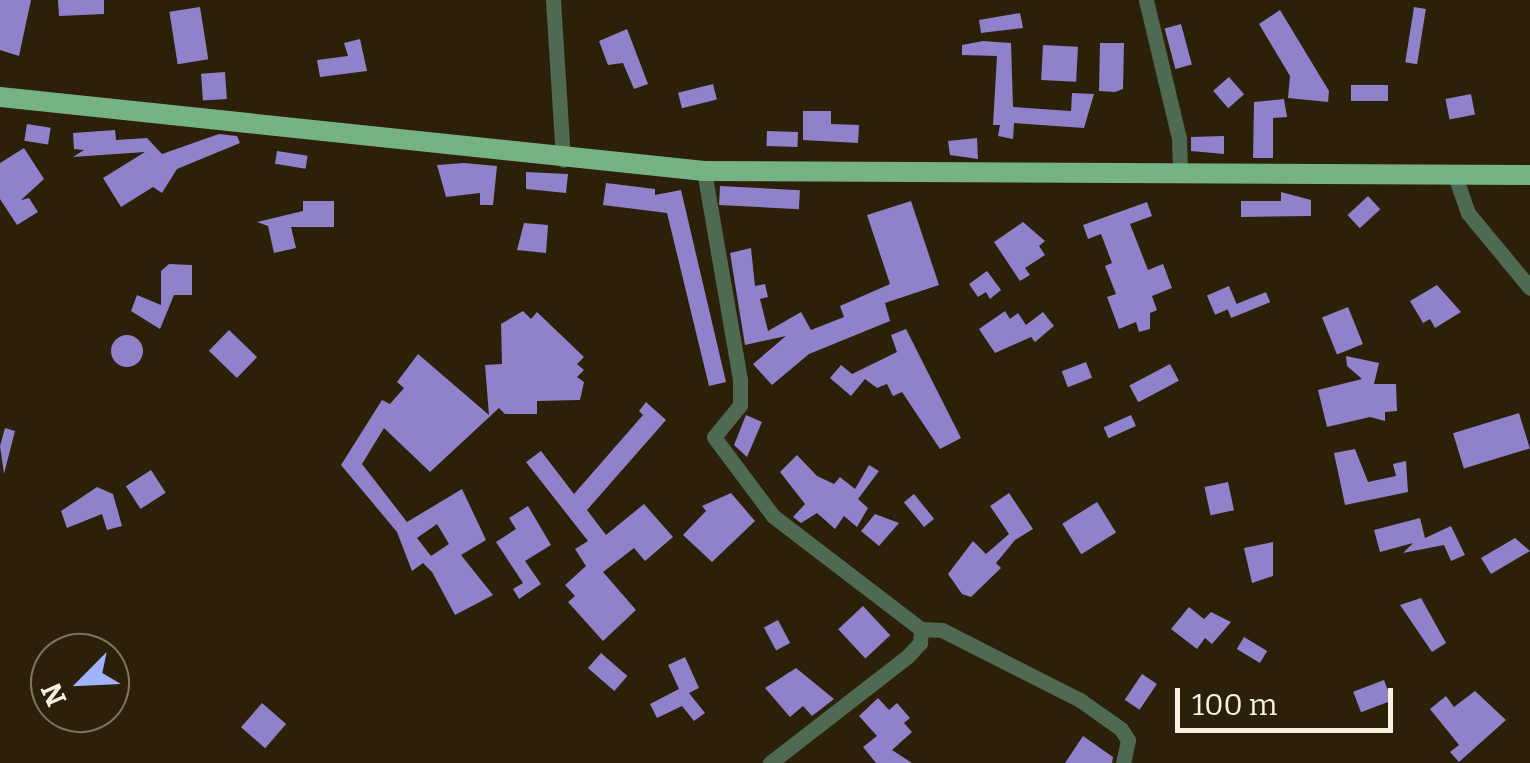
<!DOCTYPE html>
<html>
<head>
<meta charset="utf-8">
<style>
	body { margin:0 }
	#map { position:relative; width:1530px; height:763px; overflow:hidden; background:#2c2009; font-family:Bitter,serif }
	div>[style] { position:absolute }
	.building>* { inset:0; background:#8f81ca; transform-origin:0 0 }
	.round { border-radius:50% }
	.minor>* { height:15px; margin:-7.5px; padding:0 7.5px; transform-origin:7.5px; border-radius:7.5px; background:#4e6a53 }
	.major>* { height:20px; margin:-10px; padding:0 10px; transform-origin:10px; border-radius:10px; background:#77b283 }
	span { translate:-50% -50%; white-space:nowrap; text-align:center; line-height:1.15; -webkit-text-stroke:10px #2c2009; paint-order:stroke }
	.north { position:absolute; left:30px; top:633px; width:100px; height:100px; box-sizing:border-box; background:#2c2009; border:2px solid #7e7360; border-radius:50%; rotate:246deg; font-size:28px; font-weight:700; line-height:40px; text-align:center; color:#f8f0e2 }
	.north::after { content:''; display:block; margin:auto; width:35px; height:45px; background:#a0b3fd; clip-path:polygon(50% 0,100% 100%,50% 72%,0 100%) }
	.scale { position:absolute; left:1175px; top:688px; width:218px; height:45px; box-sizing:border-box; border:5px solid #f8f0e2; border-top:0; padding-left:12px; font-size:30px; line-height:35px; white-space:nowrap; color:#f8f0e2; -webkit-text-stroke:8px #2c2009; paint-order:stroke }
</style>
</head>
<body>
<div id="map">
	<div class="building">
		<div style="clip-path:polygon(0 0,31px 0,19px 56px,0 50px)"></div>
		<div style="clip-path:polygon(58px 0,104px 0,104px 14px,59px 16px)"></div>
		<div style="left:200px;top:7px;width:53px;height:31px;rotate:81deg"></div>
		<div style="left:1414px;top:7px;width:12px;height:56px;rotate:9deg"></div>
		<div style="clip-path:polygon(1280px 10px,1329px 91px,1328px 102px,1288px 98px,1290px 76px,1259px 24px)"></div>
		<div style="clip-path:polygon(1020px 13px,1023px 28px,981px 33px,979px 20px)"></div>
		<div style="left:1181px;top:24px;width:42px;height:17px;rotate:75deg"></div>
		<div style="clip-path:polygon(627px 29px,648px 84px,634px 89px,623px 63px,608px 65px,599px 41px)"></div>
		<div style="clip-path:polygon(360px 39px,367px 71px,320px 77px,317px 60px,348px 56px,344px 43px)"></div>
		<div style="clip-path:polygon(983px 41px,1011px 43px,1013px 107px,1071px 111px,1072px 93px,1094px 94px,1084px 128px,1014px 123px,1013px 139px,998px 136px,1000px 125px,993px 125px,997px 56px,962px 55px,962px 45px)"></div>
		<div style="clip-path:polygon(1100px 43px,1124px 43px,1123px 89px,1115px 92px,1099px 91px)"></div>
		<div style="left:1043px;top:45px;width:35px;height:35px;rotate:3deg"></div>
		<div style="left:225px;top:72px;width:27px;height:24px;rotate:86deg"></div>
		<div style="left:1229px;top:77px;width:23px;height:21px;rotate:49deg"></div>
		<div style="left:713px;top:84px;width:16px;height:36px;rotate:76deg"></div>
		<div style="left:1351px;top:85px;width:37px;height:16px"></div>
		<div style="left:1471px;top:94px;width:21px;height:26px;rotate:79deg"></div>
		<div style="clip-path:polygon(1284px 99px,1287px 117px,1273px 118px,1273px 158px,1253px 158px,1254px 102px)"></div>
		<div style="clip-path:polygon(803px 111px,831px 111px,831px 124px,859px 125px,858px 143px,803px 140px)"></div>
		<div style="left:27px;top:124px;width:24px;height:17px;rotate:9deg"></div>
		<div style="clip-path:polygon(115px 130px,116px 140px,147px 138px,162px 154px,219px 134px,237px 136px,240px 143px,177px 169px,162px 193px,153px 187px,121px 207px,103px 178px,145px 152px,73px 157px,84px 150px,74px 149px,73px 133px)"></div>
		<div style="left:767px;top:131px;width:31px;height:15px;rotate:2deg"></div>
		<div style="clip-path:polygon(1224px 136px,1224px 154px,1191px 151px,1191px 137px)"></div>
		<div style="clip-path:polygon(977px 138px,978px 159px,950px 155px,948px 141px)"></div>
		<div style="clip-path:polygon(24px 148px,44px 179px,21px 200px,29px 198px,38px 212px,17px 225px,0 199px,0 163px)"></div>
		<div style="left:277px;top:151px;width:31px;height:13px;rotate:9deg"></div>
		<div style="clip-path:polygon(464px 163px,497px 166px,493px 205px,480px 205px,480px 193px,446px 197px,437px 165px)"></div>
		<div style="clip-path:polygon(526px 172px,568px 174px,566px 193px,526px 189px)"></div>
		<div style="clip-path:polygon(606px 183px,655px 189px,655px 195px,681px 190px,726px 382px,709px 386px,667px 213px,603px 205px)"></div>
		<div style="left:720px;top:186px;width:80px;height:19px;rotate:3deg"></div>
		<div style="clip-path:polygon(1281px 192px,1311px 200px,1311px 216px,1241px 217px,1241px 201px,1281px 201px)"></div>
		<div style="left:1368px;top:196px;width:18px;height:28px;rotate:47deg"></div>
		<div style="clip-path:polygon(303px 201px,334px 201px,334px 227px,291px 227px,296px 248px,274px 253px,268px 226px,257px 222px,303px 211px)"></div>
		<div style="clip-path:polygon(911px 201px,939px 285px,885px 303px,890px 321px,809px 354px,772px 385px,753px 364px,786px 336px,745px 345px,730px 253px,751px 248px,755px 286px,765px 284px,768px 297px,760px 299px,768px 331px,801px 312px,811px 330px,844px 317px,840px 306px,890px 284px,867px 215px)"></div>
		<div style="clip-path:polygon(1147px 202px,1152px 216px,1130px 224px,1148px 270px,1163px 264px,1172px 288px,1152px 296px,1157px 310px,1150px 313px,1150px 329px,1139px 332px,1136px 322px,1119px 329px,1107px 297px,1116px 294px,1105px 266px,1112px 263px,1101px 234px,1088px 239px,1083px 225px)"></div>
		<div style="clip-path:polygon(1023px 222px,1045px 241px,1039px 246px,1045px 255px,1025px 268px,1030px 275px,1020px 281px,994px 242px)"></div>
		<div style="clip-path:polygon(524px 223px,548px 225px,546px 253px,517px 250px)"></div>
		<div style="clip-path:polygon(169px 264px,192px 265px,192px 295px,174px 295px,160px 329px,131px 311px,137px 295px,161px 305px,161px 271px)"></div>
		<div style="clip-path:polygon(987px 271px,1001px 290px,990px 299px,986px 292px,978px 297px,969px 284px)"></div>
		<div style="clip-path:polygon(1437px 285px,1461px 312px,1435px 328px,1430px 319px,1423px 323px,1410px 301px)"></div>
		<div style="left:1229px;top:286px;width:21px;height:24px;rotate:67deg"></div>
		<div style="left:1266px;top:292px;width:11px;height:42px;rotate:68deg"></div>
		<div style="left:1348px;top:307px;width:40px;height:28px;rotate:68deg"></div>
		<div style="clip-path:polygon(evenodd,523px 311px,531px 319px,537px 312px,584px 357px,577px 364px,584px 370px,577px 377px,584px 382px,580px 400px,537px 401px,537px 414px,505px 414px,499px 408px,430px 472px,384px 428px,362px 464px,407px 522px,462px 489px,486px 540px,461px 555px,493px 595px,455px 615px,432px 572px,423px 563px,412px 571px,397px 532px,341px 465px,382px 400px,390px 404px,404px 388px,397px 382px,418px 354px,489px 415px,485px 365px,502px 364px,501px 324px,523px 311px,437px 524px,449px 544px,431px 556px,417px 538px,437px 524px)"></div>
		<div style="clip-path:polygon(1005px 311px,1010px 319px,1018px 313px,1026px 325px,1043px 312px,1054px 326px,1035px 342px,1031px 337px,995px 353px,979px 329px)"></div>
		<div style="clip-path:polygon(906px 329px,961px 438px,940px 449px,902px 392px,893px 396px,887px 384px,877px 388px,865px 379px,851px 396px,830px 378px,841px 365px,852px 374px,897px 352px,891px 335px)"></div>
		<div style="left:229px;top:330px;width:39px;height:29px;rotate:44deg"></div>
		<div class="round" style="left:111px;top:335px;width:32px;height:32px"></div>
		<div style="clip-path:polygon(1346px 356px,1379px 363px,1374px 384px,1396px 384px,1397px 411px,1385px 412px,1385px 421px,1370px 417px,1327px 427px,1318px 390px,1362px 379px,1347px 366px)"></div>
		<div style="left:1086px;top:362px;width:17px;height:26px;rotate:69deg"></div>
		<div style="left:1170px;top:364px;width:19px;height:46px;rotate:62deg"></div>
		<div style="clip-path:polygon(646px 402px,666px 420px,587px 510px,606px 535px,644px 504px,673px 537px,645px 561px,634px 548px,603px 572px,636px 610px,603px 641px,568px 602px,575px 596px,565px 585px,586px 566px,575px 549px,588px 541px,526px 462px,541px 451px,574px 494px,643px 415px,639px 411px)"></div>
		<div style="left:1519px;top:413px;width:37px;height:69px;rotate:73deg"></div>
		<div style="clip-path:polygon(746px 415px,762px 422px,747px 457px,734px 445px)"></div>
		<div style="left:1131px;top:415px;width:12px;height:30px;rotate:66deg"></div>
		<div style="clip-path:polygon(5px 428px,15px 431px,4px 474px,0 446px)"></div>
		<div style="clip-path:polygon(1355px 449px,1368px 482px,1396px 476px,1393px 464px,1406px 461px,1408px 492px,1345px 505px,1334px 453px)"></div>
		<div style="clip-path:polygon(797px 455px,817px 476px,834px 484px,840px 477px,855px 489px,869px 465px,879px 471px,858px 499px,868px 508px,857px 527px,844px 516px,835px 529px,817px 513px,801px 523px,793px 517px,805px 504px,780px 472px)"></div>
		<div style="left:151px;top:470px;width:27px;height:30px;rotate:57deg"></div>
		<div style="left:1228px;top:482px;width:29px;height:24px;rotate:78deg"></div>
		<div style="clip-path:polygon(97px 487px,113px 494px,122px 526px,107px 530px,102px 514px,67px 528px,61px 511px)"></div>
		<div style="clip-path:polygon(731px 493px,755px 521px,712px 562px,683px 535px,706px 511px,702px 506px)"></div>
		<div style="clip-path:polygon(1009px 493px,1033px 529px,1015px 540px,996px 563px,1001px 568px,971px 597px,962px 594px,948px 574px,973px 541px,986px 554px,1009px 534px,990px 506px)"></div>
		<div style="left:914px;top:494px;width:32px;height:13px;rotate:51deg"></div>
		<div style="left:1097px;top:502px;width:36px;height:41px;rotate:58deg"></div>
		<div style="clip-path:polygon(528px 506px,551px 545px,525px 561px,541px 584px,519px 599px,513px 589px,523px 583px,496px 542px,516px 529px,509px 518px)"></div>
		<div style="clip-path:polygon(875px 514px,899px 523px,879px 546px,861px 531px)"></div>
		<div style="clip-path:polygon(1420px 518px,1425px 538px,1451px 526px,1465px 555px,1451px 561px,1444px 545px,1403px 553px,1413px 543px,1380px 552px,1374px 530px)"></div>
		<div style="clip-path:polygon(1515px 538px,1530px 551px,1491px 574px,1481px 558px)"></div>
		<div style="clip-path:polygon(1273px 542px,1273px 576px,1252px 583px,1244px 548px)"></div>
		<div style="clip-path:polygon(1421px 598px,1446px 643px,1432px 652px,1400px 605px)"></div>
		<div style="left:863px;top:606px;width:40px;height:34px;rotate:47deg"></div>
		<div style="clip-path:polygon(1189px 607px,1204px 619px,1211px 612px,1231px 622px,1212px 644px,1205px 638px,1197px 649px,1171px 629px)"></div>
		<div style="left:778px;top:620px;width:26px;height:16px;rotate:62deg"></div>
		<div style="left:1244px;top:637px;width:27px;height:14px;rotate:31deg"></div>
		<div style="left:601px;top:653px;width:35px;height:20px;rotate:41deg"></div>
		<div style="clip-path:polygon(685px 657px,699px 688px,689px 693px,705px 713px,694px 721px,682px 706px,657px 718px,650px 704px,679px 689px,668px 665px)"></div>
		<div style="clip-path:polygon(796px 668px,834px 699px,812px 716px,803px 706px,790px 717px,765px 688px)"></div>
		<div style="left:1142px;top:674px;width:18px;height:31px;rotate:34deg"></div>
		<div style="left:1384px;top:680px;width:22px;height:33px;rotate:69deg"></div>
		<div style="clip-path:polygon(1475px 691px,1506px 720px,1459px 762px,1450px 752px,1459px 745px,1430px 709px,1446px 696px,1454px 707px)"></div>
		<div style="clip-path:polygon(878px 698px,889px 710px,897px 703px,910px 718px,904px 723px,912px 732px,892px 750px,912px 763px,876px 763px,863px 747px,877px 736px,859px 716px)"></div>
		<div style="left:262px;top:703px;width:32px;height:32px;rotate:41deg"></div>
		<div style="clip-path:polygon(1083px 736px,1113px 757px,1112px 763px,1065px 763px)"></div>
	</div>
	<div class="minor">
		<div style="left:553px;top:0;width:160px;rotate:86.4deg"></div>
		<div style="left:1146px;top:0;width:143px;rotate:76.6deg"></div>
		<div style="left:1179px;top:139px;width:34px;rotate:88deg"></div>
		<div style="left:704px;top:171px;width:212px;rotate:80.2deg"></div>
		<div style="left:740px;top:380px;width:25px;rotate:90deg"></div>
		<div style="left:740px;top:405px;width:41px;rotate:129.1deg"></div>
		<div style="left:714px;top:437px;width:99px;rotate:53.2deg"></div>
		<div style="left:773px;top:516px;width:186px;rotate:37.4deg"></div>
		<div style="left:921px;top:629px;width:14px;rotate:94deg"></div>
		<div style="left:920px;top:643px;width:18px;rotate:133deg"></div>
		<div style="left:908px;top:656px;width:175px;rotate:142.2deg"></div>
		<div style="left:1454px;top:173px;width:42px;rotate:70.7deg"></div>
		<div style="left:1468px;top:213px;width:97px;rotate:50.4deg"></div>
		<div style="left:921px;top:629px;width:21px;rotate:3deg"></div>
		<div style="left:942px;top:630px;width:155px;rotate:26.9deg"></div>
		<div style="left:1080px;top:700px;width:50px;rotate:35.3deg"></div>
		<div style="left:1121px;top:729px;width:13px;rotate:58deg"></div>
		<div style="left:1128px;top:740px;width:24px;rotate:102deg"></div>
	</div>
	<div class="major">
		<div style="left:0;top:97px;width:708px;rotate:6deg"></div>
		<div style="left:704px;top:171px;width:826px;rotate:0.28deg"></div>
	</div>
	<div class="north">N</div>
	<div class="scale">100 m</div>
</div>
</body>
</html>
